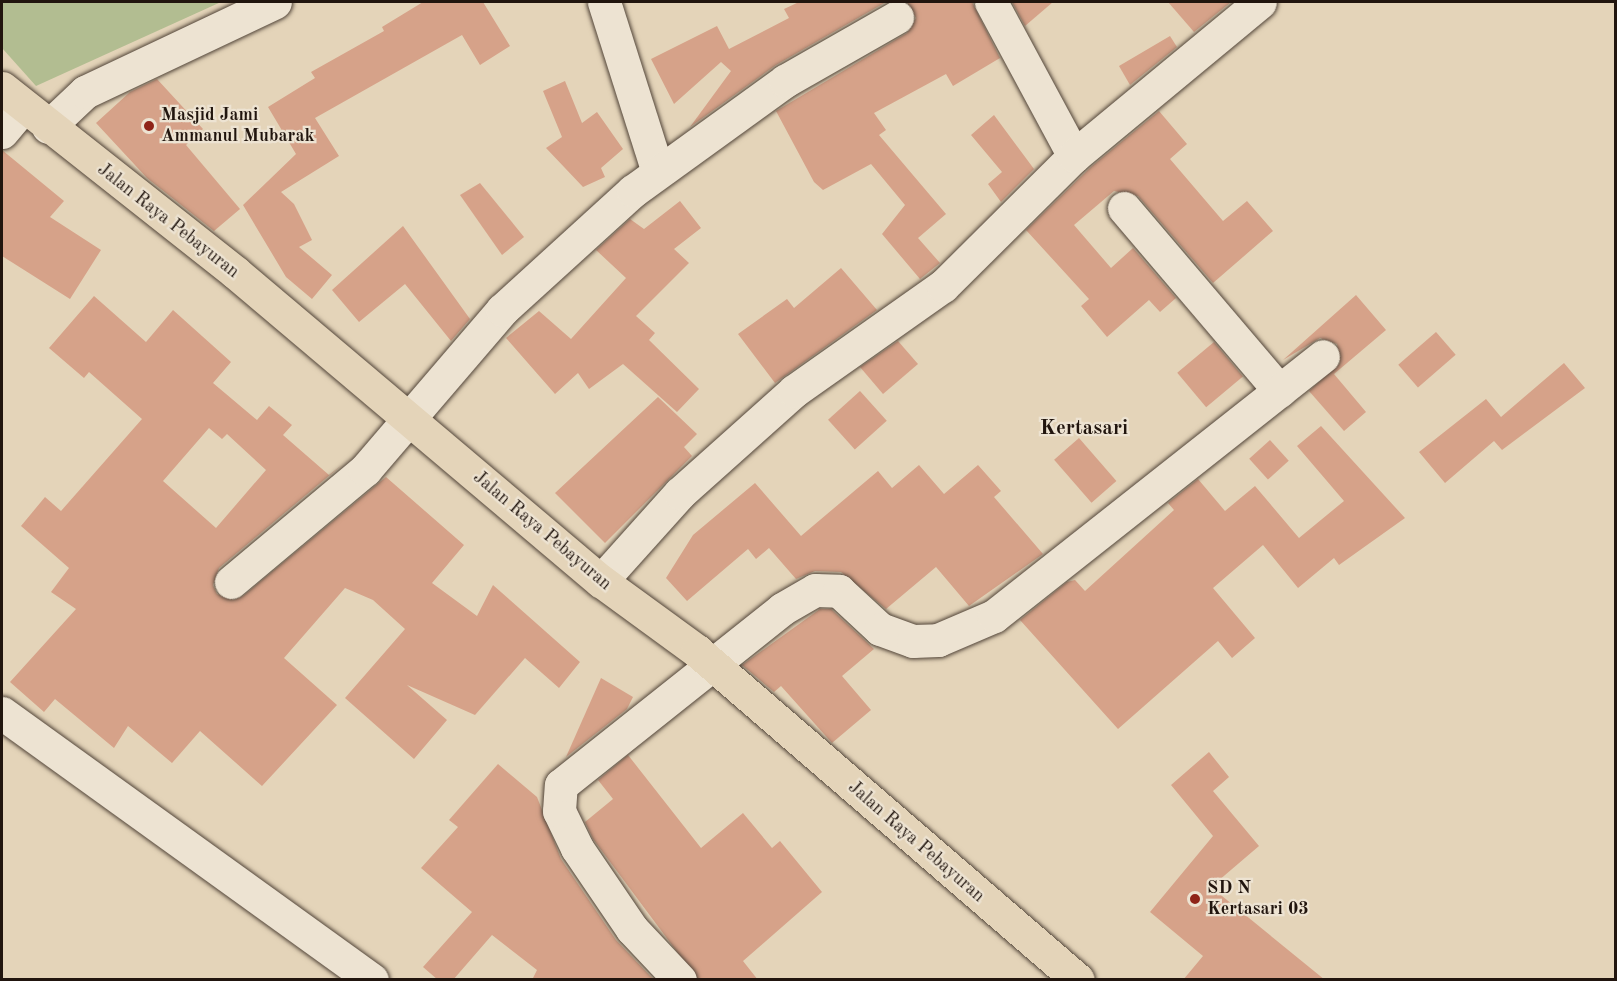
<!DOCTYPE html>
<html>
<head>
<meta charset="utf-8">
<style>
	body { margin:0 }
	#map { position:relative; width:1617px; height:981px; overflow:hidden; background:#e4d4b9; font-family:"Old Standard TT",serif }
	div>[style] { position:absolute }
	.green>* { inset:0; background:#b2bd91 }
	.building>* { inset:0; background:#d6a289; transform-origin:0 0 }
	.roads { filter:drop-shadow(0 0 2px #524539) drop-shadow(0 0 2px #524539) }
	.minor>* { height:33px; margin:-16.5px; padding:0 16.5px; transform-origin:16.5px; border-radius:16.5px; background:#ede3d2 }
	.major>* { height:33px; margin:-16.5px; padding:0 16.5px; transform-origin:16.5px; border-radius:16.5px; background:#e4d4b9 }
	.dots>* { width:16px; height:16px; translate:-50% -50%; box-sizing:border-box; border:3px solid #ede3d2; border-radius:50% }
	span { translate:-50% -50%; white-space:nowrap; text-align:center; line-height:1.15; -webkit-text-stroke:4.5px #ede3d2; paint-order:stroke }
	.poi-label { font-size:18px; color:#21150e; font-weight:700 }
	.left { translate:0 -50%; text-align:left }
	.street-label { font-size:18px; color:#21150e }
	.quarter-label { font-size:21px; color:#21150e; font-weight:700 }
	.frame { position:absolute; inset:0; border:3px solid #21150e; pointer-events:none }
</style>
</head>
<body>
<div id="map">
	<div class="green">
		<div style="clip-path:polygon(2px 2px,221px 2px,36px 86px,2px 48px)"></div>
	</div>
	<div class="building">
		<div style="clip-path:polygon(423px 2px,483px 2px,510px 46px,480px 65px,462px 35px,315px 118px,339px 156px,281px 192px,294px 204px,312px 240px,299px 247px,332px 275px,312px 299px,286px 277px,243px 205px,296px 154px,268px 107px,315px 78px,311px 72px,384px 31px,382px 27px)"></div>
		<div style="clip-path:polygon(799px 2px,886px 2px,776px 65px,690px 127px,731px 71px,721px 62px,674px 104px,651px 59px,717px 26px,729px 49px,789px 18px,784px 9px)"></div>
		<div style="clip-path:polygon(907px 2px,972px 2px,1000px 58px,953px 86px,946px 74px,874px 113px,886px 130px,879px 135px,946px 214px,918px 238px,940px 263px,920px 279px,882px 234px,905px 205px,871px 164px,823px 190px,814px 182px,776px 111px,907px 33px,916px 18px)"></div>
		<div style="clip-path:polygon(1012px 2px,1053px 2px,1025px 26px)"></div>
		<div style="clip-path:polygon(1168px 2px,1231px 2px,1194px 32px)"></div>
		<div style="clip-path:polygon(1170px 36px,1177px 47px,1130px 85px,1119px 66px)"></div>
		<div style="clip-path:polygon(157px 79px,203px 129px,186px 145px,240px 209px,214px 231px,147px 178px,96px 123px,130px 92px)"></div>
		<div style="clip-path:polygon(565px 81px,582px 123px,597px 112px,623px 149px,601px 168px,605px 177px,583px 187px,546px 148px,562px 137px,543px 91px)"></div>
		<div style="clip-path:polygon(1159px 111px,1187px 144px,1170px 159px,1223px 221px,1247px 201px,1273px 231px,1213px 283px,1138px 196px,1114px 191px,1074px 225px,1111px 268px,1133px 248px,1176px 298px,1160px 312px,1149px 300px,1107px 337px,1081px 306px,1089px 299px,1026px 230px,1092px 166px)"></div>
		<div style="clip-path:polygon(994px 115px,1034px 169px,1001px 202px,988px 184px,1002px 172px,971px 135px)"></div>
		<div style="clip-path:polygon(2px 150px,64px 201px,50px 217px,101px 250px,70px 299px,2px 256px)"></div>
		<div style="clip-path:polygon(480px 183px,524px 237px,502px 255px,460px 195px)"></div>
		<div style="clip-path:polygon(680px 201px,701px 228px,674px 249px,689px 263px,636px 316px,655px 333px,649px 340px,699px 389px,677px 412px,623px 364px,589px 389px,578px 373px,555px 394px,506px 338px,539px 311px,571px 339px,626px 278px,596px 250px,630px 219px,644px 229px)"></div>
		<div style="clip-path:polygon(403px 226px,470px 319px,451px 341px,405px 284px,359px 322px,332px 290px)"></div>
		<div style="clip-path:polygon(841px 268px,877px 310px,775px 383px,738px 334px,787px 299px,794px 308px)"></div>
		<div style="clip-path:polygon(1356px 295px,1386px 330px,1334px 374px,1366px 412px,1344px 431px,1309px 391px,1340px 363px,1337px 344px,1320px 338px,1283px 360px)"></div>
		<div style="clip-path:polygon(evenodd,94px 296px,146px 342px,173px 310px,231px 362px,213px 383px,257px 420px,269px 406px,292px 425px,283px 435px,329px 475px,343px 464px,219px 568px,213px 585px,217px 594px,234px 600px,243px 596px,386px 477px,464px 545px,432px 583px,477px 616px,493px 585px,580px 662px,559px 688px,525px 658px,475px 715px,407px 685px,447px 720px,414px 759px,345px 698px,405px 629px,373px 600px,345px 588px,284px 658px,337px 705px,262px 786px,200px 731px,172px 763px,128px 726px,114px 748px,55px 699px,44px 712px,10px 682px,76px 609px,51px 592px,69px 568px,21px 526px,45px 497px,61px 511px,142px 419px,89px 372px,84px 378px,49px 348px,94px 296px,209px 428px,222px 439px,227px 434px,266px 470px,216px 528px,163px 481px,209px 428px)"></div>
		<div style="left:1436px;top:332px;width:30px;height:50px;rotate:49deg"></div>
		<div style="clip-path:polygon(898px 341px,918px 364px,883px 394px,860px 367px)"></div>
		<div style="left:1214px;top:342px;width:45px;height:48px;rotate:50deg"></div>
		<div style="clip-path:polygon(1564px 363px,1585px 388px,1502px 450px,1494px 441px,1445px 483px,1419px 452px,1486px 399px,1501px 417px)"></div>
		<div style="left:860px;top:391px;width:40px;height:43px;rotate:48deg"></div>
		<div style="clip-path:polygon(658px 397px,697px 434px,684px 447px,692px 456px,605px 543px,555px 493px)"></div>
		<div style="clip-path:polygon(1321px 426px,1405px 518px,1339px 565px,1334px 558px,1298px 588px,1263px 545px,1213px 588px,1255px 638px,1232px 658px,1218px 641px,1118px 729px,1020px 620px,1067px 582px,1075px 580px,1085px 591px,1174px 510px,1168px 503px,1198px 479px,1225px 511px,1255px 486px,1299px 538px,1344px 501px,1297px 446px)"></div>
		<div style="left:1079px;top:438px;width:57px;height:33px;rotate:49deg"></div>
		<div style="left:1270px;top:440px;width:28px;height:28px;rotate:48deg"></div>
		<div style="clip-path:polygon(919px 465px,944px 494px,978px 465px,1001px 491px,994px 497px,1043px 554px,969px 606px,936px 567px,886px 609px,841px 572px,815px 571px,796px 579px,769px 548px,756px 559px,748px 549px,687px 601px,666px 578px,693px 535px,755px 483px,801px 536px,878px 471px,892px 488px)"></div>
		<div style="clip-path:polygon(820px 609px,831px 609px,874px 649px,842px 676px,871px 710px,832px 743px,781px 686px,774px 692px,742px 665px)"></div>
		<div style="clip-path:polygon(601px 678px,633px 697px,627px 709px,566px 757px)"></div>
		<div style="clip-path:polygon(1209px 752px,1229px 777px,1213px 791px,1259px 846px,1211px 887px,1325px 980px,1183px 980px,1203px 956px,1150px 912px,1213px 836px,1171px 785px)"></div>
		<div style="clip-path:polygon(628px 755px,701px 848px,743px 813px,772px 848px,780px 841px,822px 892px,743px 961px,758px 980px,698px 980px,593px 839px,585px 822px,613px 799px,598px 780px)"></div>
		<div style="clip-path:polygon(498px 764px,537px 797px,561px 859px,616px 940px,654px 980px,532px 980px,537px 970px,492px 935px,453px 980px,438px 980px,423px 967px,472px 912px,421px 868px,458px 827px,449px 820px)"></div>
	</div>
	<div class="roads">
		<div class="minor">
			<div style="left:604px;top:2px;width:178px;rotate:72.4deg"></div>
			<div style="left:991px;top:2px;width:175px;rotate:61.7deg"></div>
			<div style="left:48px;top:127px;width:51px;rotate:-43.4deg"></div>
			<div style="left:85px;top:92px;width:210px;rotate:-25.3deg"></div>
			<div style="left:2px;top:132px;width:31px;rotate:-50deg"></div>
			<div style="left:1124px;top:208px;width:240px;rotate:49.6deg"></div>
			<div style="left:601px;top:581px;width:118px;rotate:-48.1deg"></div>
			<div style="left:680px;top:493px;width:153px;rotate:-41.8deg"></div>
			<div style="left:794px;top:391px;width:182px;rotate:-35.2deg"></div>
			<div style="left:943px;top:286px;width:185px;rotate:-44.8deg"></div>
			<div style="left:1074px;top:156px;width:241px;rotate:-39.6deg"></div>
			<div style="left:231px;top:582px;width:175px;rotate:-39.9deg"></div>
			<div style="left:365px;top:470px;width:211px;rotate:-49.4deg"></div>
			<div style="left:502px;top:310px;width:177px;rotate:-42.3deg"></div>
			<div style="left:633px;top:191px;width:188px;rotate:-35.9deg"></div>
			<div style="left:785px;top:81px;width:129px;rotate:-29.7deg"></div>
			<div style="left:2px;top:713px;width:456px;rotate:35.8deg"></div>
			<div style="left:680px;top:980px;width:70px;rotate:-133.3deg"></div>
			<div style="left:632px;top:929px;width:98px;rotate:-124.2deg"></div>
			<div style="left:577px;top:848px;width:41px;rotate:-115.9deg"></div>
			<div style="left:559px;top:811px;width:26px;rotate:-86deg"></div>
			<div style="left:561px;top:785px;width:283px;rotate:-38.5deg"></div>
			<div style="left:782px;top:609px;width:38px;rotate:-30deg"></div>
			<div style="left:815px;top:590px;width:24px;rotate:2deg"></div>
			<div style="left:839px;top:591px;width:56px;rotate:42.8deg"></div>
			<div style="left:880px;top:629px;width:35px;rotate:20deg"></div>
			<div style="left:913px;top:641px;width:25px;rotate:-2deg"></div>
			<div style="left:938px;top:640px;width:61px;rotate:-23.2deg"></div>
			<div style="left:994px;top:616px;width:419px;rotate:-38.3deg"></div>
		</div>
		<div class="major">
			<div style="left:2px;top:88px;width:298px;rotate:38.3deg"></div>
			<div style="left:236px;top:273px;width:478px;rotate:40.2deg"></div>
			<div style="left:601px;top:581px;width:119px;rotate:36.1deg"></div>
			<div style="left:697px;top:651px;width:503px;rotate:40.81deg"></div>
		</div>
	</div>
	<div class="dots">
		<div style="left:149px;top:126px;background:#8f2418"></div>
		<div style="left:1195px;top:899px;background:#8f2418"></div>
	</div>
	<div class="poi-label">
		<span class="left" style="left:161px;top:126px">Masjid Jami<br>Ammanul Mubarak</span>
		<span class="left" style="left:1207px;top:899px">SD N<br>Kertasari 03</span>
	</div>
	<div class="street-label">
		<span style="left:168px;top:221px;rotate:38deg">Jalan Raya Pebayuran</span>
		<span style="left:542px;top:531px;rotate:40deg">Jalan Raya Pebayuran</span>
		<span style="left:916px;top:842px;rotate:41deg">Jalan Raya Pebayuran</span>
	</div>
	<div class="quarter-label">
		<span style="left:1084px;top:429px">Kertasari</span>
	</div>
	<div class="frame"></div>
</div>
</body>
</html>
